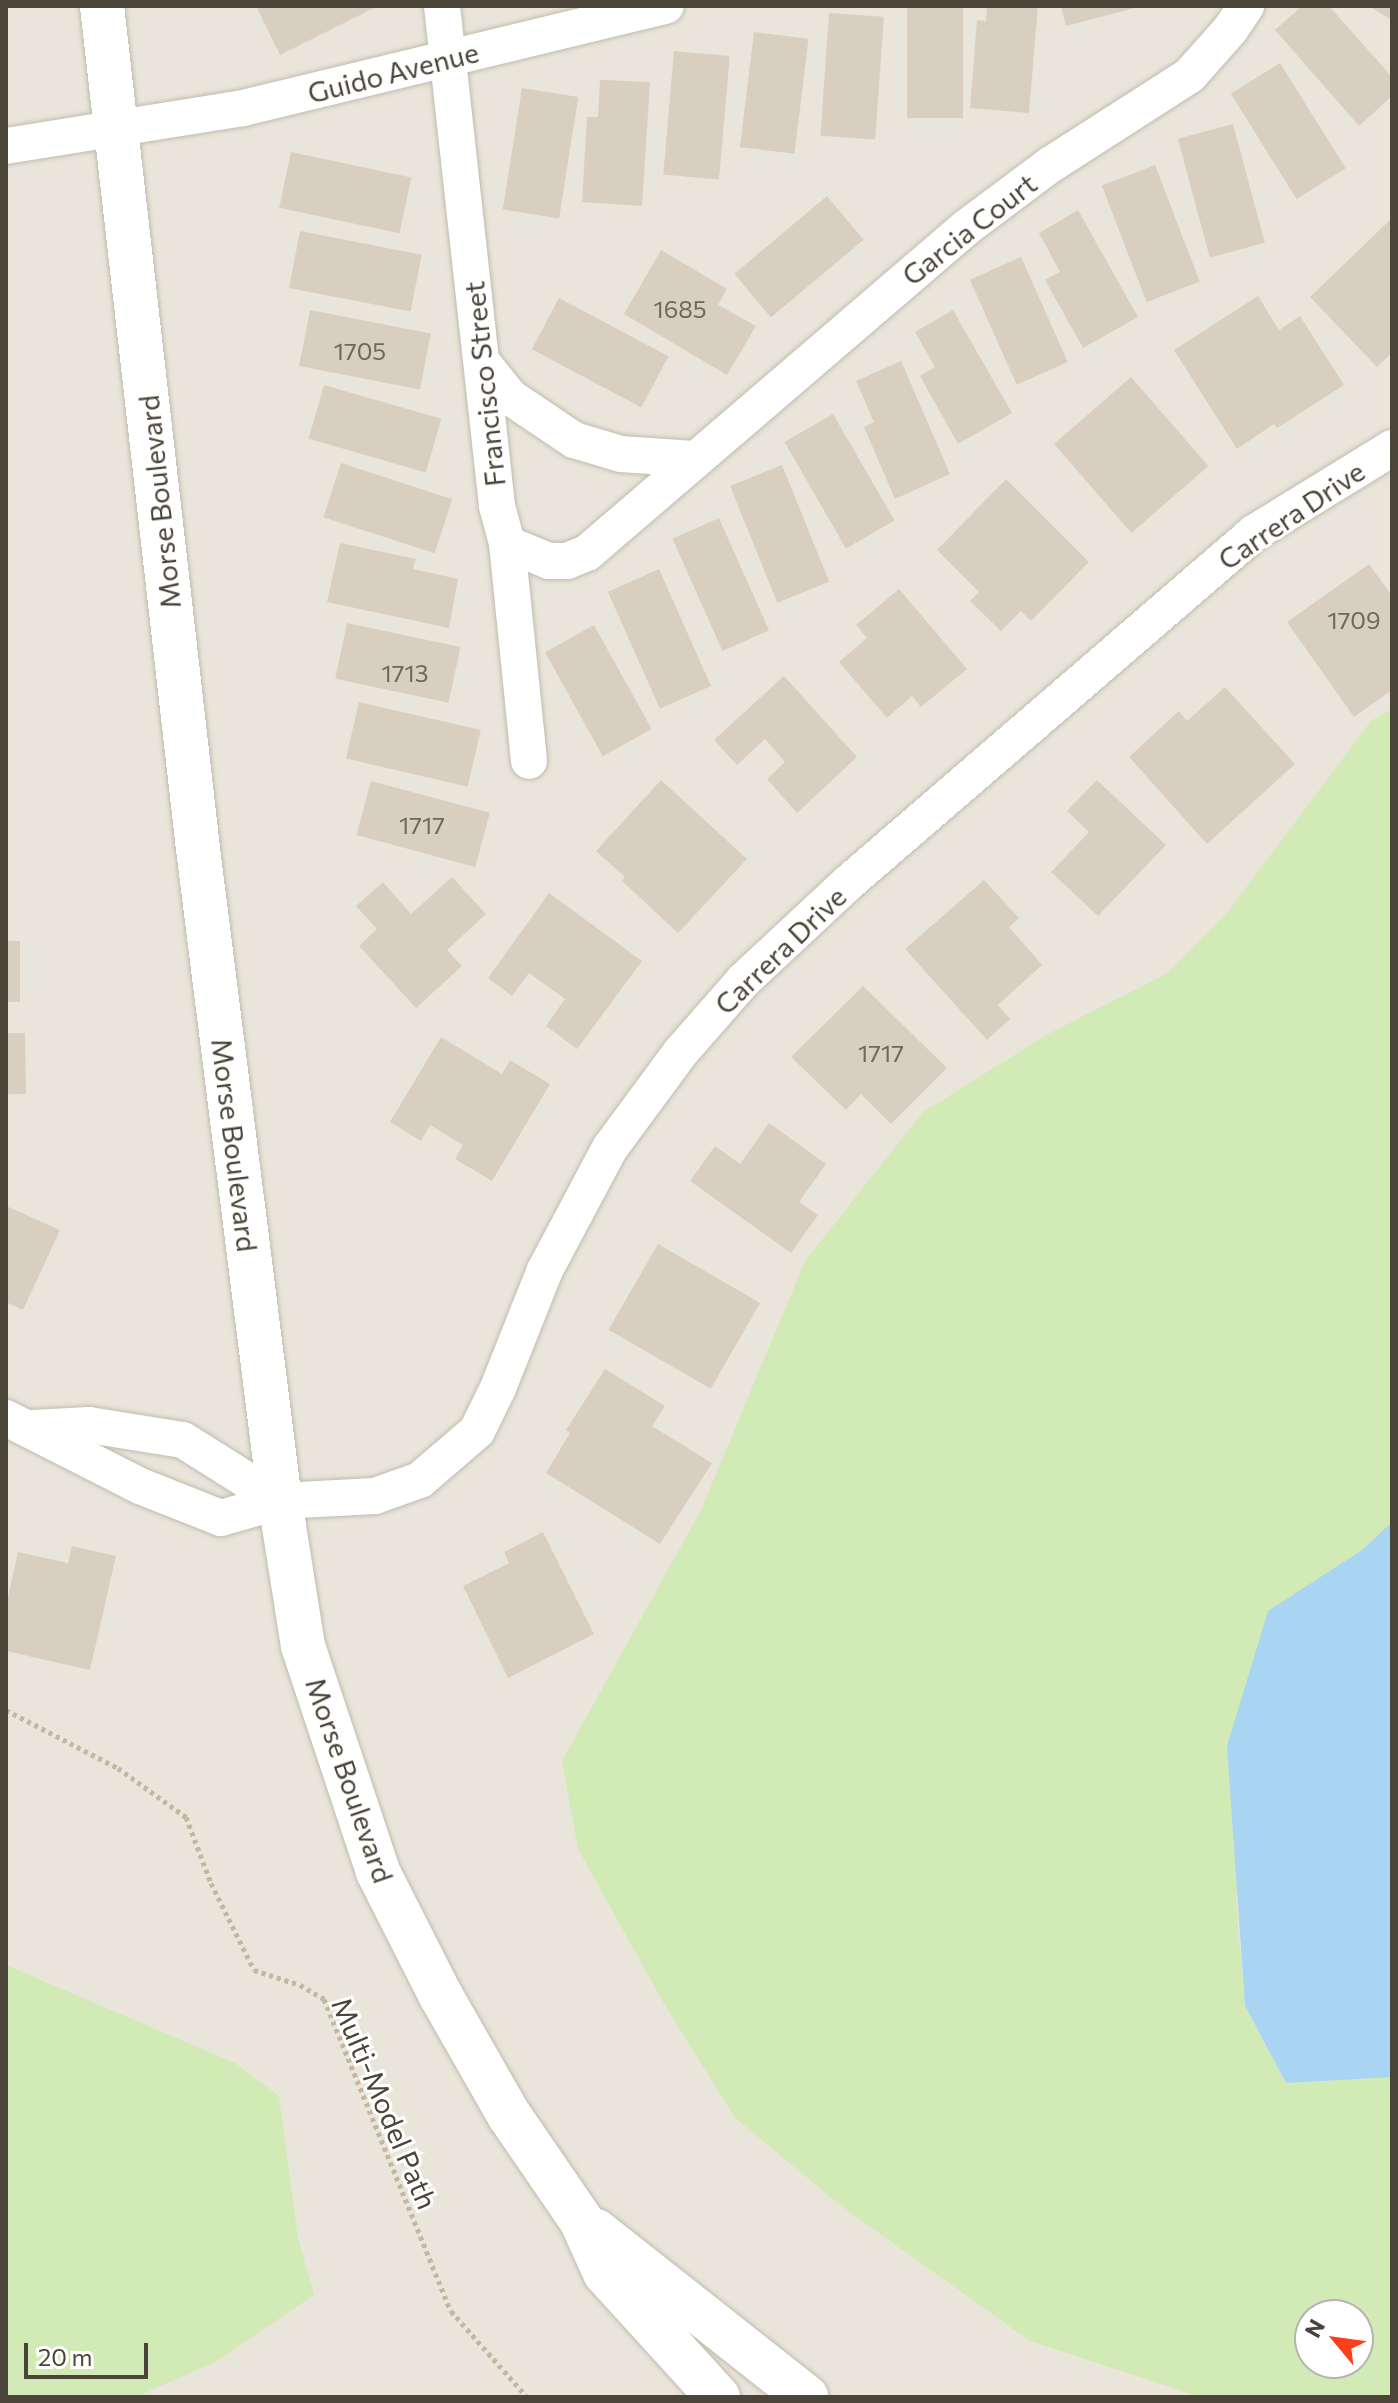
<!DOCTYPE html>
<html>
<head>
<meta charset="utf-8">
<style>
	body { margin:0 }
	#map { position:relative; width:1398px; height:2403px; overflow:hidden; background:#f6f3ec; font-family:Commissioner,sans-serif }
	div>[style] { position:absolute }
	.residential>* { inset:0; background:#eae5da }
	.green>* { inset:0; background:#d2eab5 }
	.water>* { inset:0; background:#a9d4f2 }
	.building>* { inset:0; background:#d8cfc1; transform-origin:0 0 }
	.path>* { height:5px; margin-top:-2.5px; transform-origin:0; background:repeating-linear-gradient(90deg,#c4b79f 0 4px,transparent 0 8px) }
	.roads { filter:drop-shadow(0 0 2px #c2bbae) drop-shadow(0 0 2px #c2bbae) }
	.minor>* { height:36px; margin:-18px; padding:0 18px; transform-origin:18px; border-radius:18px; background:#fff }
	.tertiary>* { height:44px; margin:-22px; padding:0 22px; transform-origin:22px; border-radius:22px; background:#fff }
	span { translate:-50% -50%; white-space:nowrap; text-align:center; line-height:1.15; -webkit-text-stroke:6px #fff; paint-order:stroke }
	.number-label { font-size:24px; color:#6e675b }
	.number-label span { -webkit-text-stroke-width:0 }
	.street-label { font-size:28px; color:#4b4439 }
	.frame { position:absolute; inset:0; border:8px solid #4b4439; pointer-events:none }
	.north { position:absolute; left:1294px; top:2299px; width:80px; height:80px; box-sizing:border-box; background:#fff; border:2px solid #b7b4b0; border-radius:50%; rotate:299deg; font-size:22px; font-weight:700; line-height:32px; text-align:center; color:#4b4439 }
	.north::after { content:''; display:block; margin:auto; width:28px; height:36px; background:#fc3f1d; clip-path:polygon(50% 0,100% 100%,50% 72%,0 100%) }
	.scale { position:absolute; left:24px; top:2343px; width:124px; height:36px; box-sizing:border-box; border:4px solid #4b4439; border-top:0; padding-left:10px; font-size:24px; line-height:28px; white-space:nowrap; color:#4b4439; -webkit-text-stroke:6px #fff; paint-order:stroke }
</style>
</head>
<body>
<div id="map">
	<div class="residential">
		<div style="clip-path:polygon(evenodd,6px 6px,1392px 6px,1392px 2397px,6px 2397px,6px 6px,1310px 2315px,1358px 2315px,1358px 2363px,1310px 2363px,1310px 2315px)"></div>
	</div>
	<div class="green">
		<div style="clip-path:polygon(evenodd,1392px 709px,1392px 1522px,1362px 1550px,1268px 1611px,1236px 1900px,1245px 2007px,1286px 2083px,1392px 2077px,1392px 2397px,1201px 2397px,1030px 2341px,845px 2209px,735px 2118px,663px 2002px,578px 1849px,562px 1761px,701px 1510px,805px 1261px,923px 1112px,1048px 1034px,1168px 973px,1227px 913px,1371px 721px,1392px 709px,1310px 2315px,1358px 2315px,1358px 2363px,1310px 2363px,1310px 2315px)"></div>
		<div style="clip-path:polygon(6px 1965px,235px 2063px,279px 2096px,298px 2238px,314px 2295px,215px 2362px,136px 2397px,6px 2397px)"></div>
	</div>
	<div class="water">
		<div style="clip-path:polygon(1392px 1522px,1392px 2077px,1286px 2083px,1245px 2006px,1227px 1746px,1268px 1611px,1362px 1550px)"></div>
	</div>
	<div class="building">
		<div style="clip-path:polygon(256px 6px,378px 6px,280px 55px)"></div>
		<div style="left:907px;top:6px;width:56px;height:112px"></div>
		<div style="clip-path:polygon(987px 6px,1038px 6px,1029px 113px,970px 108px,977px 20px,986px 21px)"></div>
		<div style="clip-path:polygon(1061px 6px,1139px 6px,1139px 7px,1066px 26px)"></div>
		<div style="clip-path:polygon(1302px 6px,1329px 6px,1392px 77px,1392px 96px,1359px 126px,1275px 30px)"></div>
		<div style="clip-path:polygon(1368px 6px,1392px 6px,1392px 20px)"></div>
		<div style="left:829px;top:13px;width:55px;height:123px;rotate:4deg"></div>
		<div style="left:754px;top:32px;width:55px;height:116px;rotate:7deg"></div>
		<div style="left:674px;top:51px;width:56px;height:124px;rotate:5deg"></div>
		<div style="left:1280px;top:63px;width:124px;height:58px;rotate:58deg"></div>
		<div style="clip-path:polygon(600px 80px,650px 82px,642px 206px,582px 202px,587px 117px,598px 117px)"></div>
		<div style="left:522px;top:88px;width:57px;height:123px;rotate:9deg"></div>
		<div style="left:1233px;top:124px;width:123px;height:57px;rotate:75deg"></div>
		<div style="left:291px;top:152px;width:123px;height:57px;rotate:12deg"></div>
		<div style="left:1155px;top:165px;width:125px;height:57px;rotate:69deg"></div>
		<div style="left:827px;top:196px;width:57px;height:121px;rotate:50deg"></div>
		<div style="clip-path:polygon(1078px 210px,1138px 317px,1083px 348px,1045px 280px,1060px 272px,1039px 233px)"></div>
		<div style="clip-path:polygon(1392px 218px,1392px 353px,1377px 367px,1310px 297px)"></div>
		<div style="left:300px;top:231px;width:124px;height:58px;rotate:11deg"></div>
		<div style="clip-path:polygon(661px 250px,727px 289px,718px 305px,756px 326px,727px 375px,624px 314px)"></div>
		<div style="left:1021px;top:257px;width:115px;height:56px;rotate:66deg"></div>
		<div style="clip-path:polygon(1258px 296px,1279px 330px,1300px 316px,1344px 385px,1277px 428px,1274px 424px,1237px 449px,1174px 350px)"></div>
		<div style="left:559px;top:298px;width:124px;height:58px;rotate:28deg"></div>
		<div style="left:310px;top:310px;width:123px;height:57px;rotate:11deg"></div>
		<div style="clip-path:polygon(953px 310px,1012px 413px,958px 444px,920px 376px,935px 367px,915px 332px)"></div>
		<div style="clip-path:polygon(901px 361px,950px 474px,895px 499px,864px 427px,874px 422px,856px 381px)"></div>
		<div style="left:1131px;top:377px;width:118px;height:102px;rotate:49deg"></div>
		<div style="left:324px;top:385px;width:122px;height:56px;rotate:16deg"></div>
		<div style="left:833px;top:414px;width:123px;height:56px;rotate:60deg"></div>
		<div style="left:341px;top:463px;width:117px;height:57px;rotate:18deg"></div>
		<div style="left:782px;top:465px;width:126px;height:56px;rotate:68deg"></div>
		<div style="clip-path:polygon(1006px 479px,1089px 562px,1031px 621px,1021px 611px,1001px 631px,970px 601px,979px 592px,937px 550px)"></div>
		<div style="left:719px;top:518px;width:123px;height:51px;rotate:66deg"></div>
		<div style="clip-path:polygon(340px 543px,416px 559px,413px 569px,458px 579px,449px 628px,327px 602px)"></div>
		<div style="clip-path:polygon(1369px 564px,1392px 596px,1392px 690px,1354px 717px,1287px 622px)"></div>
		<div style="left:659px;top:569px;width:128px;height:56px;rotate:66deg"></div>
		<div style="clip-path:polygon(899px 589px,967px 669px,921px 707px,912px 696px,887px 718px,839px 662px,867px 638px,856px 625px)"></div>
		<div style="left:347px;top:623px;width:116px;height:57px;rotate:12deg"></div>
		<div style="left:594px;top:625px;width:119px;height:56px;rotate:61deg"></div>
		<div style="clip-path:polygon(784px 676px,857px 757px,797px 813px,767px 779px,785px 762px,765px 739px,737px 765px,714px 740px)"></div>
		<div style="clip-path:polygon(1225px 687px,1295px 764px,1207px 844px,1129px 757px,1179px 711px,1187px 721px)"></div>
		<div style="left:359px;top:702px;width:125px;height:58px;rotate:13deg"></div>
		<div style="clip-path:polygon(661px 780px,747px 859px,678px 933px,622px 881px,625px 877px,596px 851px)"></div>
		<div style="clip-path:polygon(1097px 780px,1166px 845px,1098px 916px,1051px 872px,1089px 832px,1067px 811px)"></div>
		<div style="left:371px;top:781px;width:123px;height:56px;rotate:15deg"></div>
		<div style="clip-path:polygon(452px 877px,486px 914px,447px 950px,462px 966px,416px 1008px,359px 946px,377px 929px,356px 906px,383px 882px,411px 914px)"></div>
		<div style="clip-path:polygon(984px 880px,1019px 918px,1009px 927px,1042px 965px,998px 1005px,1010px 1019px,987px 1040px,905px 949px)"></div>
		<div style="clip-path:polygon(549px 893px,642px 961px,577px 1049px,546px 1026px,565px 999px,529px 973px,512px 996px,488px 978px)"></div>
		<div style="left:6px;top:941px;width:14px;height:61px"></div>
		<div style="clip-path:polygon(863px 986px,947px 1068px,891px 1124px,861px 1094px,846px 1110px,791px 1057px)"></div>
		<div style="left:25px;top:1033px;width:61px;height:19px;rotate:89deg"></div>
		<div style="clip-path:polygon(441px 1037px,502px 1074px,510px 1060px,550px 1084px,492px 1181px,455px 1159px,463px 1145px,430px 1125px,421px 1141px,390px 1122px)"></div>
		<div style="clip-path:polygon(769px 1123px,826px 1164px,799px 1202px,818px 1215px,791px 1253px,690px 1181px,715px 1146px,740px 1164px)"></div>
		<div style="clip-path:polygon(6px 1206px,60px 1230px,23px 1310px,6px 1302px)"></div>
		<div style="left:658px;top:1244px;width:118px;height:99px;rotate:30deg"></div>
		<div style="clip-path:polygon(605px 1369px,665px 1406px,652px 1426px,712px 1463px,660px 1544px,546px 1473px,570px 1433px,566px 1430px)"></div>
		<div style="clip-path:polygon(543px 1532px,594px 1634px,508px 1678px,463px 1586px,509px 1563px,504px 1552px)"></div>
		<div style="clip-path:polygon(72px 1546px,116px 1556px,90px 1670px,6px 1651px,6px 1606px,18px 1552px,68px 1563px)"></div>
	</div>
	<div class="path">
		<div style="left:6px;top:1710px;width:126px;rotate:27.4deg"></div>
		<div style="left:118px;top:1768px;width:84px;rotate:35.8deg"></div>
		<div style="left:186px;top:1817px;width:71px;rotate:69.3deg"></div>
		<div style="left:211px;top:1883px;width:97px;rotate:63.7deg"></div>
		<div style="left:254px;top:1970px;width:48px;rotate:18.1deg"></div>
		<div style="left:300px;top:1985px;width:28px;rotate:30deg"></div>
		<div style="left:324px;top:1999px;width:337px;rotate:67.9deg"></div>
		<div style="left:451px;top:2311px;width:115px;rotate:48.5deg"></div>
	</div>
	<div class="roads">
		<div class="minor">
			<div style="left:442px;top:6px;width:503px;rotate:83.72deg"></div>
			<div style="left:497px;top:506px;width:39px;rotate:75deg"></div>
			<div style="left:507px;top:544px;width:218px;rotate:84.2deg"></div>
			<div style="left:6px;top:146px;width:240px;rotate:-9.1deg"></div>
			<div style="left:243px;top:108px;width:435px;rotate:-13.6deg"></div>
			<div style="left:482px;top:362px;width:45px;rotate:51.3deg"></div>
			<div style="left:510px;top:397px;width:77px;rotate:33.9deg"></div>
			<div style="left:574px;top:440px;width:49px;rotate:16.6deg"></div>
			<div style="left:621px;top:454px;width:73px;rotate:3.9deg"></div>
			<div style="left:507px;top:544px;width:45px;rotate:22deg"></div>
			<div style="left:549px;top:561px;width:18px"></div>
			<div style="left:567px;top:561px;width:22px;rotate:-22deg"></div>
			<div style="left:587px;top:553px;width:501px;rotate:-40.63deg"></div>
			<div style="left:967px;top:227px;width:104px;rotate:-36.8deg"></div>
			<div style="left:1050px;top:165px;width:166px;rotate:-32.7deg"></div>
			<div style="left:1190px;top:75px;width:60px;rotate:-48.4deg"></div>
			<div style="left:1230px;top:30px;width:29px;rotate:-56deg"></div>
			<div style="left:6px;top:1418px;width:150px;rotate:26.9deg"></div>
			<div style="left:140px;top:1486px;width:87px;rotate:21.6deg"></div>
			<div style="left:221px;top:1518px;width:61px;rotate:-16.1deg"></div>
			<div style="left:280px;top:1501px;width:95px;rotate:-3deg"></div>
			<div style="left:375px;top:1496px;width:48px;rotate:-19.6deg"></div>
			<div style="left:420px;top:1480px;width:75px;rotate:-40.7deg"></div>
			<div style="left:477px;top:1431px;width:48px;rotate:-64deg"></div>
			<div style="left:498px;top:1388px;width:127px;rotate:-68.3deg"></div>
			<div style="left:545px;top:1270px;width:138px;rotate:-62deg"></div>
			<div style="left:610px;top:1148px;width:118px;rotate:-53.6deg"></div>
			<div style="left:680px;top:1053px;width:97px;rotate:-48.8deg"></div>
			<div style="left:744px;top:980px;width:142px;rotate:-43deg"></div>
			<div style="left:848px;top:883px;width:536px;rotate:-40.76deg"></div>
			<div style="left:1254px;top:533px;width:162px;rotate:-31.6deg"></div>
			<div style="left:33px;top:1428px;width:56px;rotate:-3.1deg"></div>
			<div style="left:89px;top:1425px;width:95px;rotate:9.1deg"></div>
			<div style="left:183px;top:1440px;width:115px;rotate:32.2deg"></div>
		</div>
		<div class="tertiary">
			<div style="left:102px;top:6px;width:848px;rotate:83.5deg"></div>
			<div style="left:198px;top:849px;width:657px;rotate:82.83deg"></div>
			<div style="left:280px;top:1501px;width:147px;rotate:81deg"></div>
			<div style="left:303px;top:1646px;width:238px;rotate:71.6deg"></div>
			<div style="left:378px;top:1872px;width:139px;rotate:63.1deg"></div>
			<div style="left:441px;top:1996px;width:137px;rotate:60.3deg"></div>
			<div style="left:509px;top:2115px;width:127px;rotate:55.6deg"></div>
			<div style="left:581px;top:2220px;width:58px;rotate:65.6deg"></div>
			<div style="left:605px;top:2273px;width:168px;rotate:47.7deg"></div>
			<div style="left:596px;top:2231px;width:268px;rotate:38.3deg"></div>
		</div>
	</div>
	<div class="number-label">
		<span style="left:680px;top:309px">1685</span>
		<span style="left:360px;top:351px">1705</span>
		<span style="left:1354px;top:620px">1709</span>
		<span style="left:405px;top:673px">1713</span>
		<span style="left:422px;top:825px">1717</span>
		<span style="left:881px;top:1053px">1717</span>
	</div>
	<div class="street-label">
		<span style="left:393px;top:72px;rotate:-14deg">Guido Avenue</span>
		<span style="left:969px;top:229px;rotate:-38deg">Garcia Court</span>
		<span style="left:484px;top:384px;rotate:-96deg">Francisco Street</span>
		<span style="left:159px;top:502px;rotate:-96deg">Morse Boulevard</span>
		<span style="left:1291px;top:515px;rotate:-34deg">Carrera Drive</span>
		<span style="left:780px;top:950px;rotate:-44deg">Carrera Drive</span>
		<span style="left:235px;top:1145px;rotate:83deg">Morse Boulevard</span>
		<span style="left:350px;top:1780px;rotate:71deg">Morse Boulevard</span>
		<span style="left:385px;top:2103px;rotate:67deg">Multi-Model Path</span>
	</div>
	<div class="frame"></div>
	<div class="north">N</div>
	<div class="scale">20 m</div>
</div>
</body>
</html>
